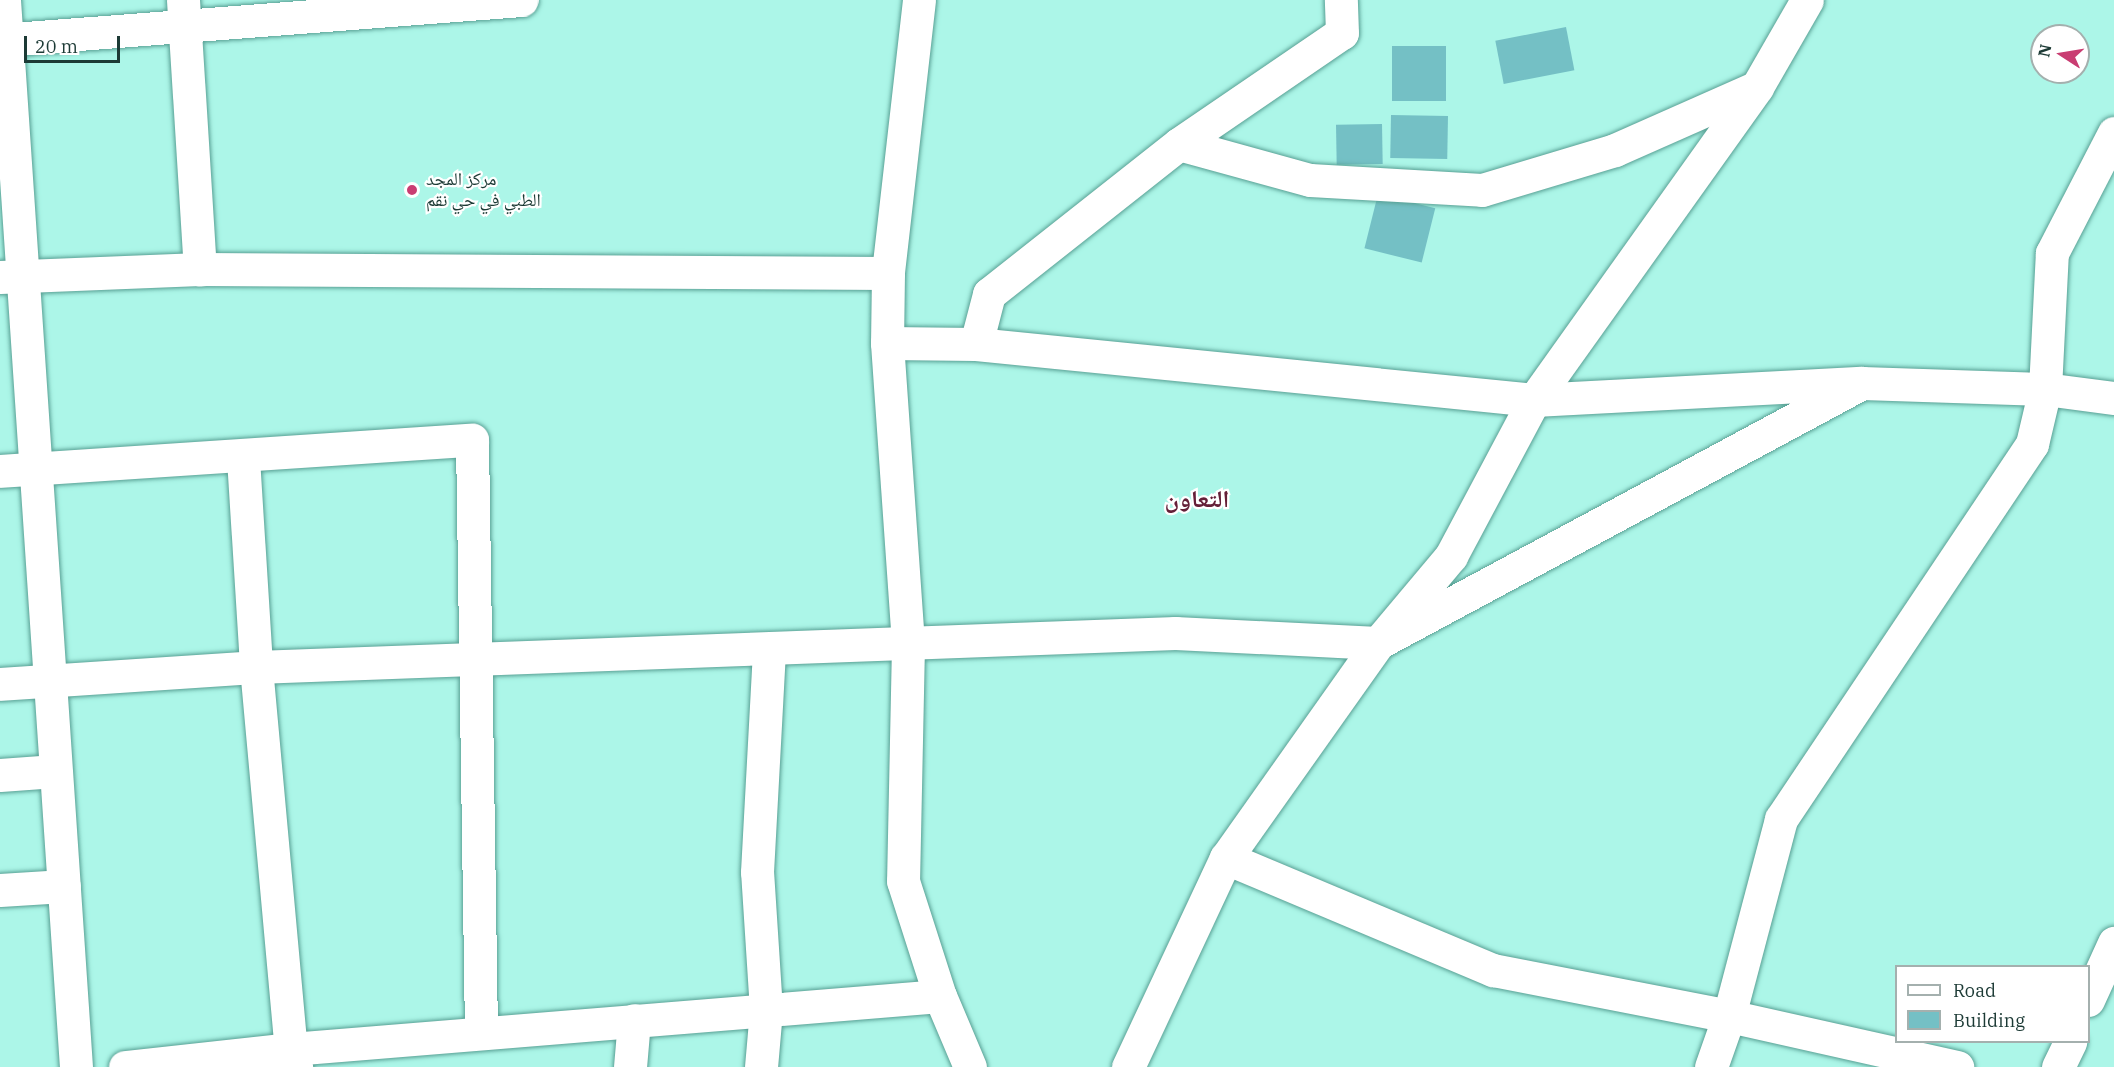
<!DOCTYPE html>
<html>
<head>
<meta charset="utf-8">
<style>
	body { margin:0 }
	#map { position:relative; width:2114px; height:1067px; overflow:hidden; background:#acf6e8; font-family:"IBM Plex Serif","Noto Naskh Arabic",serif }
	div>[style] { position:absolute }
	.building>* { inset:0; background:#74c0c5; transform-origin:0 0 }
	.roads { filter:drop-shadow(0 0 2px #58a094) drop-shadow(0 0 2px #58a094) }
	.minor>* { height:33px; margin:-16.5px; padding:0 16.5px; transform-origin:16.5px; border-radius:16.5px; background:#fff }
	.dots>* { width:16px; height:16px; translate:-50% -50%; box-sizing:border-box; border:3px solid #fff; border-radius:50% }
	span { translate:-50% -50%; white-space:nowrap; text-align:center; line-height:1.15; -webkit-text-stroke:4.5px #fff; paint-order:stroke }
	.poi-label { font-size:18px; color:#1c3a35 }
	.left { translate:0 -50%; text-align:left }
	.district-label { font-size:24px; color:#642038; font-weight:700 }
	.legend { position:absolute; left:1895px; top:965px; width:195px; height:78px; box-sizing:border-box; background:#fff; border:2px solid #a4b0ae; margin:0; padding:8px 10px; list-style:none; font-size:18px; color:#1c3a35 }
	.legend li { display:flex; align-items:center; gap:12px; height:30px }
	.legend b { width:30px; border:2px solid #a4b0ae }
	.north { position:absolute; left:2030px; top:24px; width:60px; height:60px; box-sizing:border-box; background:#fff; border:2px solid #a4b0ae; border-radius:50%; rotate:282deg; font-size:16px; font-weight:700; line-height:24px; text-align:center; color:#1c3a35 }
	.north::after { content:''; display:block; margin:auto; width:21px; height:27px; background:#c93d72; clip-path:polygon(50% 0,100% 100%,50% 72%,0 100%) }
	.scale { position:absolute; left:24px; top:36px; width:96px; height:27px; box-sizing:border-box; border:3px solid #1c3a35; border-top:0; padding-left:8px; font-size:18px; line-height:21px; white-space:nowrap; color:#1c3a35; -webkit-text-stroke:4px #fff; paint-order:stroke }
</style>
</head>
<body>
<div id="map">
	<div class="building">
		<div style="left:1566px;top:27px;width:44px;height:72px;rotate:79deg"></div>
		<div style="left:1446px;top:46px;width:55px;height:54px;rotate:90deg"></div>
		<div style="left:1391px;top:115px;width:57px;height:43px;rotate:1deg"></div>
		<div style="left:1382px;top:124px;width:40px;height:46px;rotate:89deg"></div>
		<div style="left:1378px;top:194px;width:59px;height:56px;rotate:14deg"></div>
	</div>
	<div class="roads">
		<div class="minor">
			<div style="left:4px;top:0;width:1069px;rotate:86.14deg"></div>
			<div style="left:183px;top:0;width:270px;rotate:86.4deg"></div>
			<div style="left:919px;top:0;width:275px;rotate:96.5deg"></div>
			<div style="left:888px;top:273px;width:70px;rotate:90.8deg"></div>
			<div style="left:887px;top:343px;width:303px;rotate:86deg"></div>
			<div style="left:908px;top:645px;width:236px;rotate:91.2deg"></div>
			<div style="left:903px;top:881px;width:121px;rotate:72.2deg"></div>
			<div style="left:940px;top:996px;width:77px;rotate:67.1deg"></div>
			<div style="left:0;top:40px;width:523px;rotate:-4.39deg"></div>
			<div style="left:1179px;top:144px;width:136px;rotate:15.4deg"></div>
			<div style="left:1310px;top:180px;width:172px;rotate:3.3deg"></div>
			<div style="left:1482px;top:190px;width:139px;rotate:-16.7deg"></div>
			<div style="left:1615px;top:150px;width:153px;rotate:-23.9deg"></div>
			<div style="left:0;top:277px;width:200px;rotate:-2.3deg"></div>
			<div style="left:200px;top:269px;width:688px;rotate:0.33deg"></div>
			<div style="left:887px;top:343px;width:89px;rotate:0.6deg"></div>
			<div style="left:976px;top:344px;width:561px;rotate:5.73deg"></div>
			<div style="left:1534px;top:400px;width:328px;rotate:-3deg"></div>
			<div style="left:1862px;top:383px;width:183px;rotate:1.9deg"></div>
			<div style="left:2045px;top:389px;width:70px;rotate:7.4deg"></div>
			<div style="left:976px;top:344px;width:52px;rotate:-75.4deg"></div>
			<div style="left:989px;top:294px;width:242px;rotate:-38.3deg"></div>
			<div style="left:1179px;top:144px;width:197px;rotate:-34.3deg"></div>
			<div style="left:1342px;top:33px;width:33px;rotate:-92deg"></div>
			<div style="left:243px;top:458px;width:209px;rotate:86.4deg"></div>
			<div style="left:256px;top:667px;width:384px;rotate:84.8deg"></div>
			<div style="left:291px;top:1049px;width:19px;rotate:74deg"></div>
			<div style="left:0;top:471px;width:473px;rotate:-3.8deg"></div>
			<div style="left:472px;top:440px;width:592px;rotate:89.13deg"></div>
			<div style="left:0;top:684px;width:257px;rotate:-3.8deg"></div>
			<div style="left:256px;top:667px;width:920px;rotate:-2.12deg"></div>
			<div style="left:1175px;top:633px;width:203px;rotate:2.8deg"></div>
			<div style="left:1378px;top:643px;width:549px;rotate:-28.24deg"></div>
			<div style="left:0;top:775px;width:55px;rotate:-4.2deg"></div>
			<div style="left:1226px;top:858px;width:290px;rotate:22.8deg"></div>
			<div style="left:1493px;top:970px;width:240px;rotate:11deg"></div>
			<div style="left:1729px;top:1016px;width:234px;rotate:12.6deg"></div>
			<div style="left:0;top:890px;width:64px;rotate:-3.6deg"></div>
			<div style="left:2088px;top:1000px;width:63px;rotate:-65.5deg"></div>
			<div style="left:125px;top:1067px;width:167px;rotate:-6.2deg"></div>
			<div style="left:291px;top:1049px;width:651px;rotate:-4.67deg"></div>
			<div style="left:630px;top:1067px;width:47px;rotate:-85.1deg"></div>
			<div style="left:761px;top:1067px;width:57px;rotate:-85deg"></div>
			<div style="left:766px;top:1010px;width:138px;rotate:-93.7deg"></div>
			<div style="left:757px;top:872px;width:223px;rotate:-86.9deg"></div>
			<div style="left:1128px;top:1067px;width:231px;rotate:-64.9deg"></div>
			<div style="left:1226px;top:858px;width:263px;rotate:-54.7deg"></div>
			<div style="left:1378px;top:643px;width:114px;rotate:-50deg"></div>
			<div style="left:1451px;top:556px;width:177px;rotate:-62deg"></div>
			<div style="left:1534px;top:400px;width:384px;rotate:-54.5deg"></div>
			<div style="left:1757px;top:87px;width:100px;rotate:-60.1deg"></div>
			<div style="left:1711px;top:1067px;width:54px;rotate:-70.6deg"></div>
			<div style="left:1729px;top:1016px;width:204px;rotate:-75.2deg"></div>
			<div style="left:1781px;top:819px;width:451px;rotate:-56.2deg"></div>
			<div style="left:2032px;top:444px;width:57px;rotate:-76.7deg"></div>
			<div style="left:2045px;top:389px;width:136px;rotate:-87.1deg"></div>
			<div style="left:2052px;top:253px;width:135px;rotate:-62.7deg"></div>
			<div style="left:2058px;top:1067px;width:28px;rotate:-64deg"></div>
		</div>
	</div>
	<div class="dots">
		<div style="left:412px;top:190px;background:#c93d72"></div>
	</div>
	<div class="poi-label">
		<span class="left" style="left:426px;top:190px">مركز المجد<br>الطبي في حي نقم</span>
	</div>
	<div class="district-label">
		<span style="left:1197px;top:499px">التعاون</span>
	</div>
	<ul class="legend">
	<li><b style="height:8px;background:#fff"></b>Road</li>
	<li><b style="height:16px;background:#74c0c5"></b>Building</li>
	</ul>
	<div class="north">N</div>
	<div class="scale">20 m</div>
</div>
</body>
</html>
